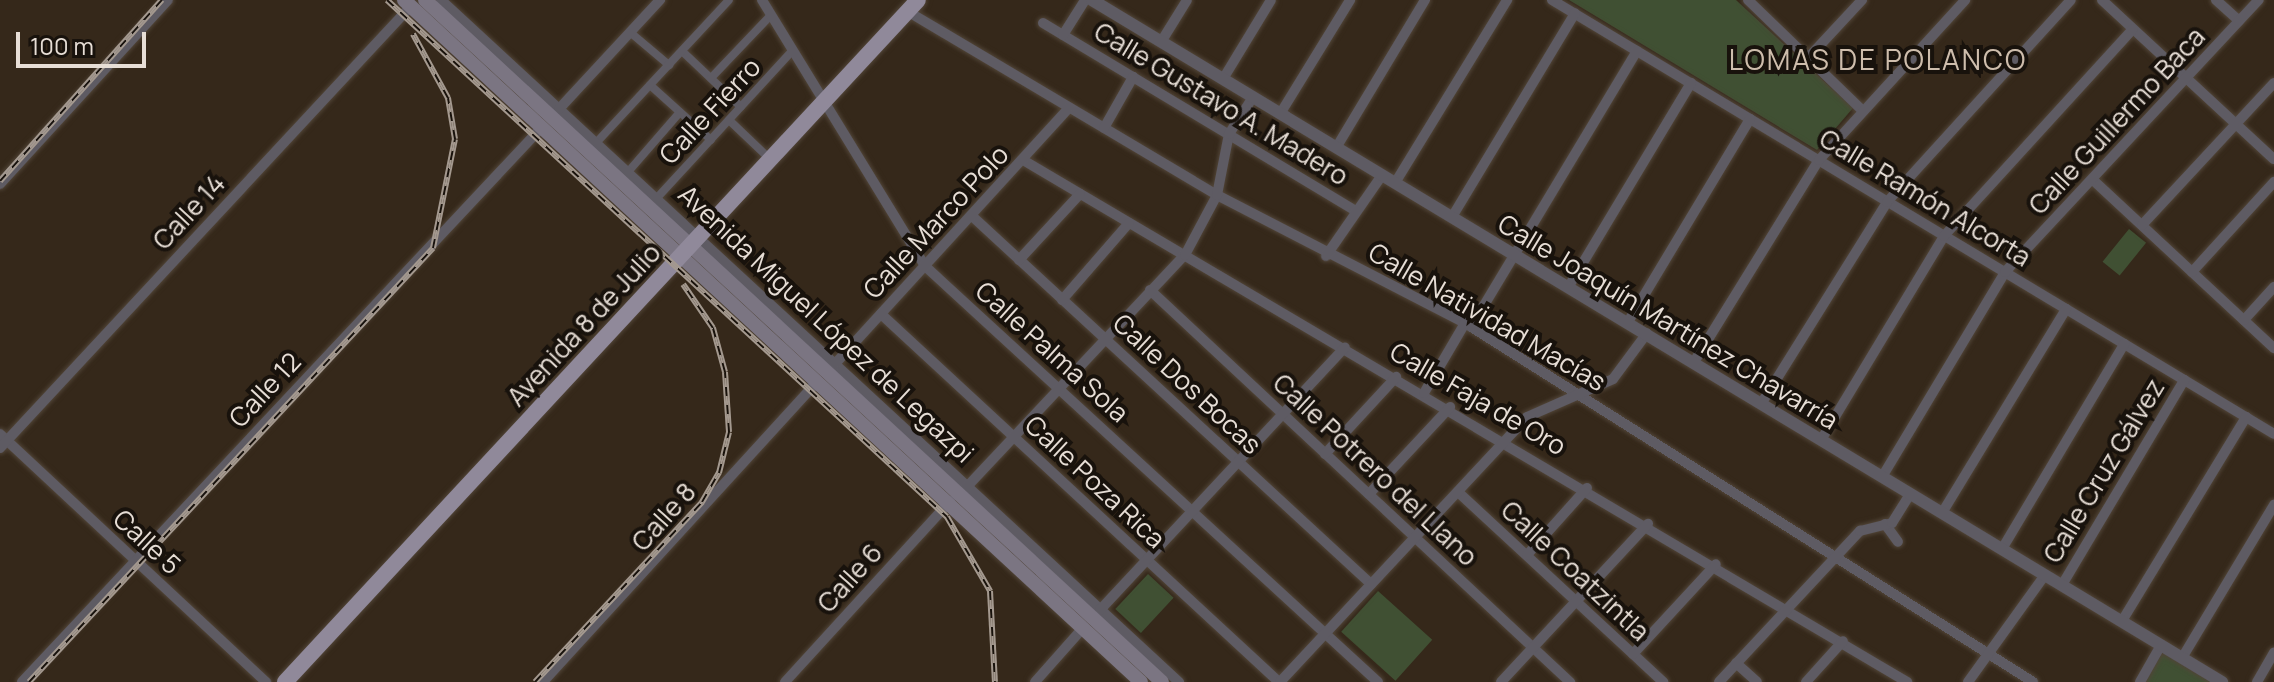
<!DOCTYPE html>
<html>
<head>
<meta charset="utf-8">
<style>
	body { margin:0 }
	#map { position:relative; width:2274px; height:682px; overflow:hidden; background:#35281a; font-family:Manrope,sans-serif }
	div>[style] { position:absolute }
	.green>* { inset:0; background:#405033; transform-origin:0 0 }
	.roads { filter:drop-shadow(0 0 2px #514538) drop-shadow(0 0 2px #514538) }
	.pedestrian>* { height:8px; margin:-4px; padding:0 4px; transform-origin:4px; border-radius:4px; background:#5e5b63 }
	.minor>* { height:10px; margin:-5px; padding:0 5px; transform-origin:5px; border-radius:5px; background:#5e5b63 }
	.tertiary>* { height:12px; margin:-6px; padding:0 6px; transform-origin:6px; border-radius:6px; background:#5e5b63 }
	.secondary>* { height:14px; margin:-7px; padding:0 7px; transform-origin:7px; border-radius:7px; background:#7b7582 }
	.primary>* { height:16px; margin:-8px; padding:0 8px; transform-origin:8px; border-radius:8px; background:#90899a }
	.rail>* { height:6px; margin-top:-3px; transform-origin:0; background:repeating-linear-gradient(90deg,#18120c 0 9px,#a4998f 0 18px); box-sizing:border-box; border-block:2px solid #a4998f }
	span { translate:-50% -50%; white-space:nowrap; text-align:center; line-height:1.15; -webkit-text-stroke:8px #18120c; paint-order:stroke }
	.street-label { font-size:26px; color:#e7ded6 }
	.neighbourhood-label { font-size:28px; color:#cebdac; letter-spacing:2px }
	.scale { position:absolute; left:16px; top:32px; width:130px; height:36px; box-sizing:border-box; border:4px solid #e7ded6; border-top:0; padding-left:10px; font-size:24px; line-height:28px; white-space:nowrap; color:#e7ded6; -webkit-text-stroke:6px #18120c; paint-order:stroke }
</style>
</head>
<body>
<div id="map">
	<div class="green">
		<div style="clip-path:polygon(1569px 0,1736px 0,1853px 108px,1817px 150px)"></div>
		<div style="left:2129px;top:229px;width:22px;height:42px;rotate:39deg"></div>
		<div style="left:1148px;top:574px;width:35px;height:48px;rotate:43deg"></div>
		<div style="left:1378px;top:591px;width:73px;height:55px;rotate:42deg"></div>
		<div style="clip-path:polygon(2164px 650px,2216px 682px,2145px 682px)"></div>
	</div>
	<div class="roads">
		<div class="pedestrian">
			<div style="left:631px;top:33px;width:50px;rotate:40.1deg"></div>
			<div style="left:682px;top:51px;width:81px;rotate:43.5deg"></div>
			<div style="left:711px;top:78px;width:87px;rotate:-46.4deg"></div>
			<div style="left:650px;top:85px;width:82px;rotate:42deg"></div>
			<div style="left:729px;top:120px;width:57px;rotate:43.6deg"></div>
			<div style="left:596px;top:143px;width:195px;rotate:-47.1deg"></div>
			<div style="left:628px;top:172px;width:79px;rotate:-49.1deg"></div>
			<div style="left:656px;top:199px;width:202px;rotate:-47.4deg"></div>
		</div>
		<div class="minor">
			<div style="left:441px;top:0;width:1005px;rotate:42.74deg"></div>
			<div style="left:762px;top:0;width:312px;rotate:58.5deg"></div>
			<div style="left:925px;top:266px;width:615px;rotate:42.56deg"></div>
			<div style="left:1552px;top:0;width:842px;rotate:31.01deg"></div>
			<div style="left:1748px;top:0;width:160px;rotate:44deg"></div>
			<div style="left:2102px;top:0;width:234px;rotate:42.8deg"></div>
			<div style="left:2216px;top:0;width:31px;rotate:42deg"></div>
			<div style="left:907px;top:11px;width:360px;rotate:30.7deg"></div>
			<div style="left:1217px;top:195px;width:279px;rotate:27.3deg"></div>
			<div style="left:1465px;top:323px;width:672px;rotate:32.29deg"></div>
			<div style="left:1043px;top:23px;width:365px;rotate:31deg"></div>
			<div style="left:1063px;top:35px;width:41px;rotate:-57.8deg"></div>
			<div style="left:1161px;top:42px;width:49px;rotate:-58.2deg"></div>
			<div style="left:1809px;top:57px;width:78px;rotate:-47.1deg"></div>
			<div style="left:1223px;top:79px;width:92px;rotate:-58.7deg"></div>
			<div style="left:559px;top:109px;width:149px;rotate:-47.2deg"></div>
			<div style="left:1280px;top:114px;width:134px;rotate:-58.4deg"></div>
			<div style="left:1104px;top:128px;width:59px;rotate:-60.4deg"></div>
			<div style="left:1336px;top:148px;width:173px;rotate:-59deg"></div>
			<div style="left:1023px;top:160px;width:1027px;rotate:30.56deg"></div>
			<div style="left:2093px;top:180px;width:247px;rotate:42.9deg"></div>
			<div style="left:1395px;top:183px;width:215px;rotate:-58.5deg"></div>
			<div style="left:0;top:184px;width:249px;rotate:-47.6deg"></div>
			<div style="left:972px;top:216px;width:543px;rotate:42.69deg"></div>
			<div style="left:1452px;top:217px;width:238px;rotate:-58.9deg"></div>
			<div style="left:2142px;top:225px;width:194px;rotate:-47.1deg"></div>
			<div style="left:1326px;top:256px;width:98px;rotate:-55.3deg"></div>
			<div style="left:1019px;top:260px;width:90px;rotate:-47.3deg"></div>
			<div style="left:2192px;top:272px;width:122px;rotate:-47.7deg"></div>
			<div style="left:1569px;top:286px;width:237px;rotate:-59deg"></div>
			<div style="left:1150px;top:290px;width:575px;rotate:43.03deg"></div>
			<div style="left:1062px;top:300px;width:102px;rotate:-49deg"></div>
			<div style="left:881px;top:314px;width:542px;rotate:42.76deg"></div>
			<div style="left:2244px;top:320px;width:45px;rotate:-47.7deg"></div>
			<div style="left:1628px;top:322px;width:237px;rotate:-59deg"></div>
			<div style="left:1471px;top:327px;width:322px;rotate:-59deg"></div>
			<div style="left:1694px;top:362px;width:238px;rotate:-58.3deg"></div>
			<div style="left:1819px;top:160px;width:217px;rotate:-47.6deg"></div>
			<div style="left:835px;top:364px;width:347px;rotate:-47.6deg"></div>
			<div style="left:1424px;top:393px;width:81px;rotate:-59.6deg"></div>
			<div style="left:1761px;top:404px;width:238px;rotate:-58deg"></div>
			<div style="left:1887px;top:202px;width:273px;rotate:-47.7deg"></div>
			<div style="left:0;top:434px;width:364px;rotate:43deg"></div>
			<div style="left:1821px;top:440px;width:238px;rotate:-58.9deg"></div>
			<div style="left:1944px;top:236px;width:280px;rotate:-47.6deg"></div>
			<div style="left:0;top:448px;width:604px;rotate:-47.08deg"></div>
			<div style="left:1325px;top:454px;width:105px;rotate:-47.3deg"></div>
			<div style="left:1882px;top:477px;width:239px;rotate:-59deg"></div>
			<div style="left:2005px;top:272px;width:372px;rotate:-47deg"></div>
			<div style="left:963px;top:491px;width:324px;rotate:-46.8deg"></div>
			<div style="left:1185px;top:255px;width:68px;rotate:-61.9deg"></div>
			<div style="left:1217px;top:195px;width:62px;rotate:-78.9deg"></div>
			<div style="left:1229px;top:134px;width:44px;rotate:-57deg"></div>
			<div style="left:1458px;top:492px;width:280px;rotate:42.8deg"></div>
			<div style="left:1369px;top:494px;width:119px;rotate:-47deg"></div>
			<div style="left:1942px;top:513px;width:239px;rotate:-58.7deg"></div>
			<div style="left:1885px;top:524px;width:22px;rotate:54deg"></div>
			<div style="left:2002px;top:549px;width:239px;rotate:-59.2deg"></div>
			<div style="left:1527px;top:555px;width:90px;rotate:-48.2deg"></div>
			<div style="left:2062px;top:585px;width:239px;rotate:-59.2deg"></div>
			<div style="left:1100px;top:610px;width:359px;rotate:-47deg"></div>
			<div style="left:2122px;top:621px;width:239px;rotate:-58.7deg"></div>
			<div style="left:1633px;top:654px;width:122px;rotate:-47.3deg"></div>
			<div style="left:2182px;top:658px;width:179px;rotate:-59deg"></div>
			<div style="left:1736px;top:663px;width:28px;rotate:42deg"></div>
			<div style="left:22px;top:682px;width:759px;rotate:-46.87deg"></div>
			<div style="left:543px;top:682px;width:406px;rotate:-47.6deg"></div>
			<div style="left:785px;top:682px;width:245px;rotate:-47.6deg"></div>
			<div style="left:1035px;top:682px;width:72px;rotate:-48.4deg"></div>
			<div style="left:1280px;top:682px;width:362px;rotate:-47deg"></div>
			<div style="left:1527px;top:417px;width:94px;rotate:-23.8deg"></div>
			<div style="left:1613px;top:379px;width:57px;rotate:-53.5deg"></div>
			<div style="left:1501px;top:682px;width:216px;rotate:-47.1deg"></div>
			<div style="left:1719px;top:682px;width:207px;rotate:-47deg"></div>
			<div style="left:1860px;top:531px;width:33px;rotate:-14deg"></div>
			<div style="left:1892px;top:523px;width:34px;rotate:-58deg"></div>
			<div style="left:1806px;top:682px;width:55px;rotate:-47.9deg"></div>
			<div style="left:1968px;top:682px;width:132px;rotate:-54.3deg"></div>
			<div style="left:2140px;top:682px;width:43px;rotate:-60.4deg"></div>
			<div style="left:2257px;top:682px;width:34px;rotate:-60deg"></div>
		</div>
		<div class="tertiary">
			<div style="left:1092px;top:0;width:1320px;rotate:31.11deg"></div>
		</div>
		<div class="secondary">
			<div style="left:404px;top:0;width:1004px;rotate:42.78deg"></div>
			<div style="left:425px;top:0;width:1004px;rotate:42.78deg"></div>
		</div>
		<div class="primary">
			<div style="left:285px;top:682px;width:930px;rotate:-47.13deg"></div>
		</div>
	</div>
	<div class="rail">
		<div style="left:387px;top:0;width:762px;rotate:42.71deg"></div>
		<div style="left:947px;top:517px;width:86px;rotate:59.8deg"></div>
		<div style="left:990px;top:591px;width:91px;rotate:86.9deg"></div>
		<div style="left:0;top:181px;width:243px;rotate:-48.2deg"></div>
		<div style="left:29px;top:682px;width:593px;rotate:-47.05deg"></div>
		<div style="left:433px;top:248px;width:111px;rotate:-78.6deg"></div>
		<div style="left:455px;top:139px;width:42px;rotate:-99.7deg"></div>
		<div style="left:448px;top:98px;width:73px;rotate:-118.7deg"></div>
		<div style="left:535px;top:682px;width:246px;rotate:-47.1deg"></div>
		<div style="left:702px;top:502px;width:34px;rotate:-60deg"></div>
		<div style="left:719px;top:473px;width:42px;rotate:-76.3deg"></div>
		<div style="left:729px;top:432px;width:60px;rotate:-93.8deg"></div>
		<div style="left:725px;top:372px;width:46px;rotate:-105.3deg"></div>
		<div style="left:713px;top:328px;width:53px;rotate:-124.3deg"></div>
	</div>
	<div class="street-label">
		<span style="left:1221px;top:104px;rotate:31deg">Calle Gustavo A. Madero</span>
		<span style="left:710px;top:111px;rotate:-47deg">Calle Fierro</span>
		<span style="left:2117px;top:121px;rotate:-47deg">Calle Guillermo Baca</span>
		<span style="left:1925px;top:198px;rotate:31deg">Calle Ramón Alcorta</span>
		<span style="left:189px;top:212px;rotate:-47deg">Calle 14</span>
		<span style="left:936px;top:222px;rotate:-47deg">Calle Marco Polo</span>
		<span style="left:1487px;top:317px;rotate:30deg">Calle Natividad Macías</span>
		<span style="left:1668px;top:322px;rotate:31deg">Calle Joaquín Martínez Chavarría</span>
		<span style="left:826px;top:324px;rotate:43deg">Avenida Miguel López de Legazpi</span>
		<span style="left:584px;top:325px;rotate:-47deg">Avenida 8 de Julio</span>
		<span style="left:1052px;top:352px;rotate:42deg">Calle Palma Sola</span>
		<span style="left:1187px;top:384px;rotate:43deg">Calle Dos Bocas</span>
		<span style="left:265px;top:390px;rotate:-47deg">Calle 12</span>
		<span style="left:1478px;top:399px;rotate:30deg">Calle Faja de Oro</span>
		<span style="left:1375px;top:470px;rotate:43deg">Calle Potrero del Llano</span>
		<span style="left:2104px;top:471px;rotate:-59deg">Calle Cruz Gálvez</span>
		<span style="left:1095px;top:482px;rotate:43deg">Calle Poza Rica</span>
		<span style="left:664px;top:517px;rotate:-48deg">Calle 8</span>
		<span style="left:147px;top:542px;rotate:43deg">Calle 5</span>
		<span style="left:1575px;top:571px;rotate:43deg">Calle Coatzintla</span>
		<span style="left:850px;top:578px;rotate:-48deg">Calle 6</span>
	</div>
	<div class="neighbourhood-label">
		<span style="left:1878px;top:59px">LOMAS DE POLANCO</span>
	</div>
	<div class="scale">100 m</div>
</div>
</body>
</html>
